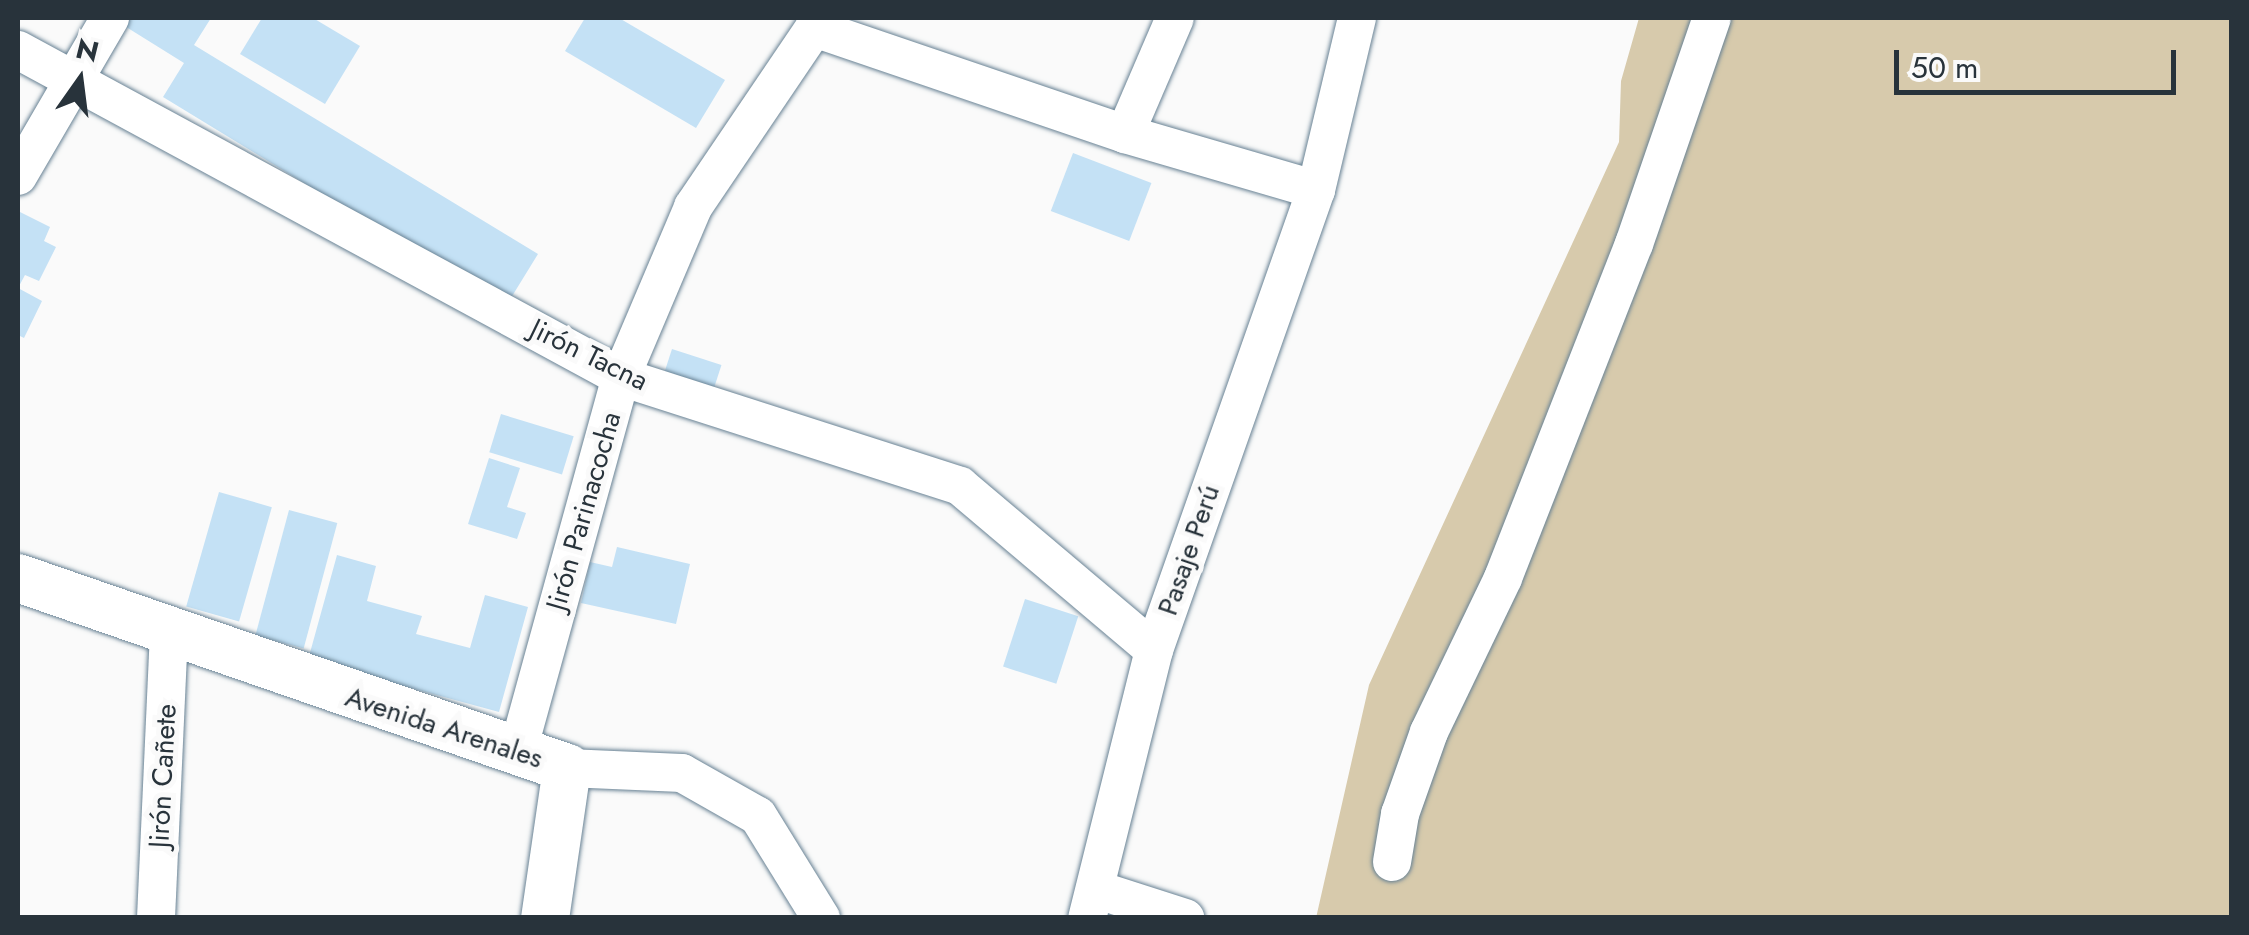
<!DOCTYPE html>
<html>
<head>
<meta charset="utf-8">
<style>
	body { margin:0 }
	#map { position:relative; width:2249px; height:935px; overflow:hidden; background:#fafafa; font-family:Jost,sans-serif }
	div>[style] { position:absolute }
	.green>* { inset:0; background:#d7caac }
	.building>* { inset:0; background:#c4e1f5; transform-origin:0 0 }
	.roads { filter:drop-shadow(0 0 2px #688294) drop-shadow(0 0 2px #688294) }
	.minor>* { height:38px; margin:-19px; padding:0 19px; transform-origin:19px; border-radius:19px; background:#fff }
	.major>* { height:48px; margin:-24px; padding:0 24px; transform-origin:24px; border-radius:24px; background:#fff }
	span { translate:-50% -50%; white-space:nowrap; text-align:center; line-height:1.15; -webkit-text-stroke:10px #fafafa; paint-order:stroke }
	.street-label { font-size:28px; color:#28333b }
	.frame { position:absolute; inset:0; border:20px solid #28333b; pointer-events:none }
	.north { position:absolute; left:30px; top:30px; width:100px; height:100px; -webkit-text-stroke:8px #fafafa; paint-order:stroke; rotate:14deg; font-size:28px; font-weight:700; line-height:40px; text-align:center; color:#28333b }
	.north::after { content:''; display:block; margin:auto; width:35px; height:45px; background:#28333b; clip-path:polygon(50% 0,100% 100%,50% 72%,0 100%) }
	.scale { position:absolute; left:1894px; top:50px; width:282px; height:45px; box-sizing:border-box; border:5px solid #28333b; border-top:0; padding-left:12px; font-size:30px; line-height:35px; white-space:nowrap; color:#28333b; -webkit-text-stroke:8px #fafafa; paint-order:stroke }
</style>
</head>
<body>
<div id="map">
	<div class="green">
		<div style="clip-path:polygon(1639px 18px,2231px 18px,2231px 917px,1316px 918px,1369px 685px,1619px 142px,1621px 81px)"></div>
	</div>
	<div class="building">
		<div style="clip-path:polygon(128px 18px,211px 18px,194px 45px,538px 254px,506px 306px,163px 97px,184px 63px,123px 25px)"></div>
		<div style="clip-path:polygon(262px 18px,313px 18px,360px 46px,325px 104px,240px 54px)"></div>
		<div style="clip-path:polygon(585px 18px,619px 18px,725px 80px,696px 128px,565px 51px)"></div>
		<div style="left:1073px;top:153px;width:84px;height:62px;rotate:21deg"></div>
		<div style="clip-path:polygon(18px 211px,50px 227px,44px 241px,56px 247px,39px 281px,25px 275px,18px 288px,42px 301px,24px 338px,18px 335px)"></div>
		<div style="left:672px;top:349px;width:52px;height:34px;rotate:18deg"></div>
		<div style="left:501px;top:414px;width:76px;height:40px;rotate:17deg"></div>
		<div style="clip-path:polygon(489px 458px,520px 468px,507px 507px,526px 513px,517px 539px,468px 524px)"></div>
		<div style="left:219px;top:492px;width:55px;height:119px;rotate:16deg"></div>
		<div style="left:289px;top:510px;width:50px;height:130px;rotate:15deg"></div>
		<div style="clip-path:polygon(617px 547px,690px 564px,676px 624px,581px 603px,590px 562px,612px 567px)"></div>
		<div style="clip-path:polygon(337px 555px,376px 566px,367px 601px,422px 616px,416px 634px,470px 648px,485px 595px,528px 607px,499px 712px,308px 660px)"></div>
		<div style="left:1025px;top:599px;width:56px;height:71px;rotate:18deg"></div>
	</div>
	<div class="roads">
		<div class="minor">
			<div style="left:814px;top:28px;width:329px;rotate:18.8deg"></div>
			<div style="left:1125px;top:134px;width:199px;rotate:16.3deg"></div>
			<div style="left:1316px;top:190px;width:488px;rotate:109.4deg"></div>
			<div style="left:1154px;top:650px;width:276px;rotate:104deg"></div>
			<div style="left:18px;top:50px;width:686px;rotate:28.47deg"></div>
			<div style="left:621px;top:377px;width:356px;rotate:17.8deg"></div>
			<div style="left:960px;top:486px;width:254px;rotate:40.2deg"></div>
			<div style="left:1125px;top:134px;width:126px;rotate:-66.7deg"></div>
			<div style="left:18px;top:176px;width:183px;rotate:-59.8deg"></div>
			<div style="left:1316px;top:190px;width:177px;rotate:-76.6deg"></div>
			<div style="left:517px;top:754px;width:391px;rotate:-74.6deg"></div>
			<div style="left:621px;top:377px;width:185px;rotate:-67deg"></div>
			<div style="left:693px;top:207px;width:228px;rotate:-55.9deg"></div>
			<div style="left:567px;top:768px;width:115px;rotate:2.5deg"></div>
			<div style="left:682px;top:773px;width:87px;rotate:29.5deg"></div>
			<div style="left:758px;top:816px;width:120px;rotate:58.3deg"></div>
			<div style="left:1392px;top:862px;width:49px;rotate:-80.5deg"></div>
			<div style="left:1400px;top:814px;width:87px;rotate:-70.5deg"></div>
			<div style="left:1429px;top:732px;width:171px;rotate:-64.3deg"></div>
			<div style="left:1503px;top:578px;width:359px;rotate:-68.6deg"></div>
			<div style="left:1634px;top:244px;width:239px;rotate:-71deg"></div>
			<div style="left:1095px;top:889px;width:95px;rotate:17.9deg"></div>
			<div style="left:156px;top:918px;width:283px;rotate:-87.4deg"></div>
		</div>
		<div class="major">
			<div style="left:18px;top:578px;width:581px;rotate:19.09deg"></div>
			<div style="left:567px;top:768px;width:152px;rotate:98.3deg"></div>
		</div>
	</div>
	<div class="street-label">
		<span style="left:589px;top:355px;rotate:26deg">Jirón Tacna</span>
		<span style="left:584px;top:511px;rotate:-74deg">Jirón Parinacocha</span>
		<span style="left:1189px;top:550px;rotate:-71deg">Pasaje Perú</span>
		<span style="left:444px;top:728px;rotate:18deg">Avenida Arenales</span>
		<span style="left:163px;top:776px;rotate:-87deg">Jirón Cañete</span>
	</div>
	<div class="frame"></div>
	<div class="north">N</div>
	<div class="scale">50 m</div>
</div>
</body>
</html>
